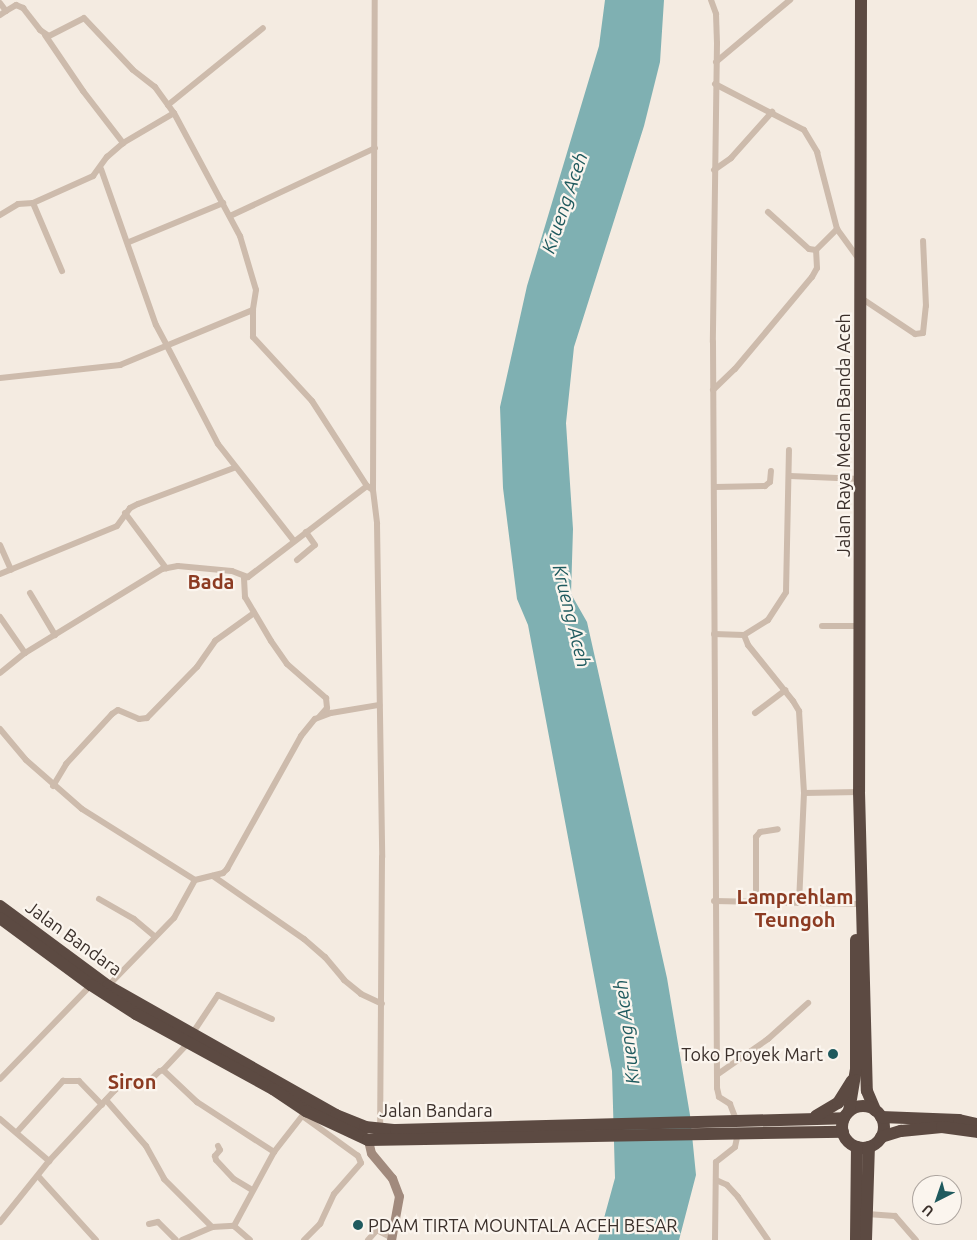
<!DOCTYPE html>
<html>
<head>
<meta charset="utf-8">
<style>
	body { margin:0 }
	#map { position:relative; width:977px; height:1240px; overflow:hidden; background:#f4ebe1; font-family:Ubuntu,sans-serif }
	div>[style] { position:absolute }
	.water>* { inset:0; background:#7fb0b2 }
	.street>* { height:6px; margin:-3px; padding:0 3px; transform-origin:3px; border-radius:3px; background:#cdbbac }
	.secondary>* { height:9px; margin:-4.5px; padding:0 4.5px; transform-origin:4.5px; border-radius:4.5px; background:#a18a7d }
	.highway>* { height:12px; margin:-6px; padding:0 6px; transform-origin:6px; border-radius:6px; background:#5c4a42 }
	.highway>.ring { margin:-6px; padding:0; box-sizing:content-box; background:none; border:12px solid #5c4a42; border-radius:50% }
	.dots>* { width:14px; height:14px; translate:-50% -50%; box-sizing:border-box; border:2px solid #fbf5ee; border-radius:50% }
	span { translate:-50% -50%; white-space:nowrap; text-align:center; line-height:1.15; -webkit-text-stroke:4.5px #fbf5ee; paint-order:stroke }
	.street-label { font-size:18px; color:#3b302b }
	.poi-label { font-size:18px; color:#3b302b }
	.right { translate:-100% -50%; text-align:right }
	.left { translate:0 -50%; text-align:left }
	.water-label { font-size:19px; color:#1f5a5e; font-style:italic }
	.quarter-label { font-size:20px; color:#8c3b22; font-weight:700 }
	.north { position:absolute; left:912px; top:1175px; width:50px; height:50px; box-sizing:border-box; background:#fbf5ee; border:1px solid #aea6a0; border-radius:50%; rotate:221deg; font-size:14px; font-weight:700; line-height:20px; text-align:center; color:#3b302b }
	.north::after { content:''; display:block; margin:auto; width:18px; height:22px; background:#1f5a5e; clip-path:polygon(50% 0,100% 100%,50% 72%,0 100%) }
</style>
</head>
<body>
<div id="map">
	<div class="water">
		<div style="clip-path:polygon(605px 0,664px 0,660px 62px,644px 126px,574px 347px,566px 423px,573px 529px,571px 594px,587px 622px,667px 978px,690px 1115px,696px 1175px,679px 1240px,598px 1240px,615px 1178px,612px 1071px,528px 625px,517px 599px,503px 488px,500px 407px,527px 286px,599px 46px)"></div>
	</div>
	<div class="street">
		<div style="left:711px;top:0;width:15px;rotate:70deg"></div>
		<div style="left:716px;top:14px;width:29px;rotate:88deg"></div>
		<div style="left:717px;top:43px;width:299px;rotate:90.8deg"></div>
		<div style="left:713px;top:342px;width:746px;rotate:89.69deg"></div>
		<div style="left:717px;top:1088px;width:9px;rotate:77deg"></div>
		<div style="left:719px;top:1097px;width:13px;rotate:32deg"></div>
		<div style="left:730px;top:1104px;width:17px;rotate:69deg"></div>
		<div style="left:0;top:3px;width:10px;rotate:53deg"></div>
		<div style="left:6px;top:11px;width:12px;rotate:-31deg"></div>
		<div style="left:16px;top:5px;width:8px;rotate:23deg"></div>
		<div style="left:23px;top:8px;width:28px;rotate:52deg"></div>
		<div style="left:40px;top:30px;width:11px;rotate:34deg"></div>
		<div style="left:49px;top:36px;width:39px;rotate:-27deg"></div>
		<div style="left:84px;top:18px;width:71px;rotate:46.7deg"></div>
		<div style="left:133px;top:70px;width:28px;rotate:38deg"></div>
		<div style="left:155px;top:87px;width:32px;rotate:54deg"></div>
		<div style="left:174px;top:113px;width:140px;rotate:61.8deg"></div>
		<div style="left:240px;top:236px;width:56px;rotate:73.5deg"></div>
		<div style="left:256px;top:290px;width:20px;rotate:99deg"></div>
		<div style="left:253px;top:310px;width:27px;rotate:90deg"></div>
		<div style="left:253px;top:337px;width:87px;rotate:47.3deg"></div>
		<div style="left:312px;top:401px;width:101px;rotate:57.1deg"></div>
		<div style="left:367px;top:486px;width:7px;rotate:34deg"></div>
		<div style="left:373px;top:490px;width:34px;rotate:83deg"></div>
		<div style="left:377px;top:524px;width:333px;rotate:89.1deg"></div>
		<div style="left:382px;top:857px;width:271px;rotate:90.4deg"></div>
		<div style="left:0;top:15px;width:7px;rotate:-34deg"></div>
		<div style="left:45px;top:35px;width:68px;rotate:55.8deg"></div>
		<div style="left:83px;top:91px;width:66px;rotate:52.4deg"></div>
		<div style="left:716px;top:62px;width:97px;rotate:-40deg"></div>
		<div style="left:715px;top:84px;width:100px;rotate:27.3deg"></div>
		<div style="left:804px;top:130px;width:26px;rotate:59deg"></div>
		<div style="left:817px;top:152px;width:80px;rotate:75.4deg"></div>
		<div style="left:837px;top:229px;width:37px;rotate:54deg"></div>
		<div style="left:168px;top:105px;width:122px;rotate:-39deg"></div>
		<div style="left:101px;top:169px;width:165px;rotate:70.6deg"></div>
		<div style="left:156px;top:325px;width:24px;rotate:62deg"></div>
		<div style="left:167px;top:346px;width:110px;rotate:62.5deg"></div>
		<div style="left:218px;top:444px;width:123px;rotate:51.9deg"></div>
		<div style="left:714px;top:170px;width:21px;rotate:-35deg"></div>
		<div style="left:731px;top:158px;width:62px;rotate:-48.3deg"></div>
		<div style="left:33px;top:203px;width:74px;rotate:66.9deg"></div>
		<div style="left:768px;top:212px;width:55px;rotate:42.1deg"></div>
		<div style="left:809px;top:249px;width:7px;rotate:8deg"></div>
		<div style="left:0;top:215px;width:21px;rotate:-31deg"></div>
		<div style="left:18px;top:204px;width:15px;rotate:-4deg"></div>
		<div style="left:33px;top:203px;width:66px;rotate:-24.2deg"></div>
		<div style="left:93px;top:176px;width:24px;rotate:-54deg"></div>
		<div style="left:107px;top:157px;width:21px;rotate:-41deg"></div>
		<div style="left:123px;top:143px;width:59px;rotate:-30.5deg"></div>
		<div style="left:230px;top:216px;width:160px;rotate:-25.1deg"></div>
		<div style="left:129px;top:242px;width:102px;rotate:-22.5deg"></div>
		<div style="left:861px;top:298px;width:65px;rotate:33.7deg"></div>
		<div style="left:915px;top:334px;width:8px;rotate:-7deg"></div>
		<div style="left:923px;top:333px;width:27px;rotate:-84deg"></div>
		<div style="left:926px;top:306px;width:65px;rotate:-92.6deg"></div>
		<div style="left:0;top:378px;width:121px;rotate:-6.2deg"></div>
		<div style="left:120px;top:365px;width:144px;rotate:-22.5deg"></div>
		<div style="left:713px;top:390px;width:30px;rotate:-44deg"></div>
		<div style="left:735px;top:369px;width:120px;rotate:-50.1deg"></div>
		<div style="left:812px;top:277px;width:10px;rotate:-61deg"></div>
		<div style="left:817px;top:268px;width:18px;rotate:-93deg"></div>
		<div style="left:816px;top:250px;width:30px;rotate:-45deg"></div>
		<div style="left:790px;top:476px;width:71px;rotate:2.4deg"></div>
		<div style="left:715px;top:487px;width:50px;rotate:-1.1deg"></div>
		<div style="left:765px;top:486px;width:6px;rotate:-39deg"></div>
		<div style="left:770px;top:482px;width:11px;rotate:-85deg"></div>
		<div style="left:373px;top:490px;width:490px;rotate:-89.8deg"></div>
		<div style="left:125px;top:513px;width:69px;rotate:53.3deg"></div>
		<div style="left:0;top:545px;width:27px;rotate:66deg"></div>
		<div style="left:297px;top:560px;width:23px;rotate:-40deg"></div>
		<div style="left:315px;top:545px;width:16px;rotate:-125deg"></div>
		<div style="left:0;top:574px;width:126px;rotate:-22.3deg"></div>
		<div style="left:117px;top:526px;width:22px;rotate:-54deg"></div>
		<div style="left:130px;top:508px;width:9px;rotate:-27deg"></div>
		<div style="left:138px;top:504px;width:103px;rotate:-20.6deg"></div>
		<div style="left:244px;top:578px;width:19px;rotate:87deg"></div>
		<div style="left:245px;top:597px;width:51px;rotate:59.4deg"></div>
		<div style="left:271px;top:641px;width:28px;rotate:55deg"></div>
		<div style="left:287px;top:664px;width:52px;rotate:41.1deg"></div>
		<div style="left:326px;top:698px;width:10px;rotate:84deg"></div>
		<div style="left:327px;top:708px;width:11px;rotate:131deg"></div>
		<div style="left:30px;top:593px;width:49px;rotate:59.2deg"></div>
		<div style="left:0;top:617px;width:44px;rotate:55.2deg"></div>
		<div style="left:822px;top:626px;width:38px"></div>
		<div style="left:714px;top:634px;width:30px;rotate:2deg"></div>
		<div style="left:744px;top:635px;width:11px;rotate:68deg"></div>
		<div style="left:748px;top:645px;width:72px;rotate:51.2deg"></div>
		<div style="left:793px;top:701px;width:12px;rotate:59deg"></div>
		<div style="left:799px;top:711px;width:82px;rotate:86.5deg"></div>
		<div style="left:804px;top:793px;width:55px;rotate:-1deg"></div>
		<div style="left:744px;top:635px;width:28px;rotate:-32deg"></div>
		<div style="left:768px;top:620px;width:33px;rotate:-57deg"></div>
		<div style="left:786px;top:592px;width:142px;rotate:-88.8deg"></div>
		<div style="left:0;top:673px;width:32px;rotate:-39deg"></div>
		<div style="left:25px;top:653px;width:161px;rotate:-31.5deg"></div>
		<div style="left:162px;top:569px;width:16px;rotate:-11deg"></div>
		<div style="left:178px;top:566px;width:54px;rotate:5.3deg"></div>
		<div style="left:232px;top:571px;width:17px;rotate:21deg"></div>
		<div style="left:248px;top:577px;width:150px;rotate:-37.4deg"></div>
		<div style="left:755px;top:713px;width:38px;rotate:-37deg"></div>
		<div style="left:0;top:729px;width:40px;rotate:50deg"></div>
		<div style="left:26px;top:760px;width:74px;rotate:41.2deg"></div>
		<div style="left:82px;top:809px;width:133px;rotate:32.1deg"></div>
		<div style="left:53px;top:786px;width:26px;rotate:-59deg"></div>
		<div style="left:66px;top:764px;width:68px;rotate:-47.4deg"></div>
		<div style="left:112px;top:714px;width:7px;rotate:-34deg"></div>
		<div style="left:118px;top:710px;width:23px;rotate:23deg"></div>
		<div style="left:139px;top:719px;width:8px;rotate:-7deg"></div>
		<div style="left:147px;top:718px;width:71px;rotate:-45.6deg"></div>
		<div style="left:197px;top:667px;width:32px;rotate:-55deg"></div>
		<div style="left:215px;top:641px;width:48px;rotate:-35.7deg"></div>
		<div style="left:213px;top:876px;width:111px;rotate:34.7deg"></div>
		<div style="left:304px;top:939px;width:28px;rotate:41deg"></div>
		<div style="left:325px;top:957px;width:30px;rotate:50deg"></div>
		<div style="left:344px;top:980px;width:22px;rotate:39deg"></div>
		<div style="left:361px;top:994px;width:23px;rotate:25deg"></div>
		<div style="left:195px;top:880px;width:29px;rotate:-14deg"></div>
		<div style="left:223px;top:873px;width:6px;rotate:-45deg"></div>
		<div style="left:227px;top:869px;width:152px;rotate:-60.9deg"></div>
		<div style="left:301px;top:736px;width:22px;rotate:-51deg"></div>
		<div style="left:315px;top:719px;width:17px;rotate:-21deg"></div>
		<div style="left:331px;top:713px;width:49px;rotate:-9.5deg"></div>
		<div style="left:99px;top:899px;width:40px;rotate:29.7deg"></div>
		<div style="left:134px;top:919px;width:26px;rotate:40deg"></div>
		<div style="left:714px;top:901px;width:143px;rotate:1.2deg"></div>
		<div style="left:756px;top:902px;width:65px;rotate:-90deg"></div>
		<div style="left:756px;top:837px;width:6px;rotate:-51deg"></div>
		<div style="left:760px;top:832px;width:18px;rotate:-9deg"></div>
		<div style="left:799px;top:903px;width:110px;rotate:-87.4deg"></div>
		<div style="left:108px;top:986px;width:95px;rotate:-45.9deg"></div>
		<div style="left:174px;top:918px;width:43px;rotate:-61.1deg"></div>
		<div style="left:192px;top:1034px;width:47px;rotate:-56.3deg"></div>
		<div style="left:218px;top:995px;width:59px;rotate:24deg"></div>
		<div style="left:163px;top:1070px;width:37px;rotate:-47deg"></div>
		<div style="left:718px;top:1074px;width:61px;rotate:-35deg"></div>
		<div style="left:768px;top:1039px;width:54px;rotate:-42deg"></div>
		<div style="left:0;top:1079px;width:131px;rotate:-45.9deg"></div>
		<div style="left:106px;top:1100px;width:61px;rotate:49deg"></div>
		<div style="left:146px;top:1146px;width:38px;rotate:61deg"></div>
		<div style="left:164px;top:1179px;width:68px;rotate:45deg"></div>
		<div style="left:0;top:1119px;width:65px;rotate:40.6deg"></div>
		<div style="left:17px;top:1132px;width:69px;rotate:-48deg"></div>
		<div style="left:63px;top:1081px;width:16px"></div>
		<div style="left:79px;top:1081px;width:33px;rotate:46deg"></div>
		<div style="left:218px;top:1146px;width:4px;rotate:63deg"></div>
		<div style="left:220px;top:1150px;width:8px;rotate:130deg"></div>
		<div style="left:215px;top:1156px;width:4px;rotate:76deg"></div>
		<div style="left:216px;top:1160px;width:26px;rotate:47deg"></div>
		<div style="left:234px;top:1179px;width:21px;rotate:31deg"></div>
		<div style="left:39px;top:1177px;width:85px;rotate:47.9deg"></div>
		<div style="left:716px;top:1180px;width:12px;rotate:24deg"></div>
		<div style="left:727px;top:1185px;width:16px;rotate:47deg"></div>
		<div style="left:738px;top:1197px;width:52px;rotate:55.1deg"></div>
		<div style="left:867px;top:1214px;width:28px;rotate:4deg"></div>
		<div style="left:895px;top:1216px;width:32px;rotate:49deg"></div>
		<div style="left:0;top:1222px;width:78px;rotate:-51.2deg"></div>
		<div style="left:49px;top:1161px;width:96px;rotate:-47.1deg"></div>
		<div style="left:114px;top:1091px;width:11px;rotate:-38deg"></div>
		<div style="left:123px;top:1084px;width:25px;rotate:-5deg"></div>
		<div style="left:148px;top:1082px;width:16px;rotate:-43deg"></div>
		<div style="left:160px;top:1071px;width:3px;rotate:-18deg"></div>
		<div style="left:163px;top:1070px;width:47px;rotate:43.3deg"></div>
		<div style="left:197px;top:1102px;width:92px;rotate:33deg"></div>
		<div style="left:274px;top:1152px;width:52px;rotate:-52deg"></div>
		<div style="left:149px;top:1224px;width:9px;rotate:-13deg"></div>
		<div style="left:158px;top:1222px;width:25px;rotate:45deg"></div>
		<div style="left:234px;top:1226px;width:21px;rotate:41deg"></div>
		<div style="left:182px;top:1240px;width:33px;rotate:-23deg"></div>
		<div style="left:212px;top:1227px;width:22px;rotate:-3deg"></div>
		<div style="left:234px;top:1226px;width:84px;rotate:-61.6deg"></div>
		<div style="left:304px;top:1240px;width:23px;rotate:-45deg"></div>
		<div style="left:320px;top:1224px;width:33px;rotate:-65deg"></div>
		<div style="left:334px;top:1194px;width:41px;rotate:-48.9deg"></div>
		<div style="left:361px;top:1163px;width:8px;rotate:-113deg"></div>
		<div style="left:358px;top:1156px;width:67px;rotate:-144.2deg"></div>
		<div style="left:368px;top:1240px;width:13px;rotate:-48deg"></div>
		<div style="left:377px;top:1230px;width:17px;rotate:28deg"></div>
		<div style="left:715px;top:1240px;width:78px;rotate:-89.3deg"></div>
		<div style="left:716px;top:1162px;width:24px;rotate:-38deg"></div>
		<div style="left:735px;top:1147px;width:14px;rotate:-78deg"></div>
	</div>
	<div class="secondary">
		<div style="left:368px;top:1140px;width:13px;rotate:77deg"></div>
		<div style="left:371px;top:1153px;width:33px;rotate:50deg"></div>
		<div style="left:392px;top:1178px;width:19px;rotate:69deg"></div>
		<div style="left:399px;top:1196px;width:45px;rotate:100.3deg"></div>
	</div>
	<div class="highway">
		<div style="left:861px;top:0;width:792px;rotate:90.14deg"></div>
		<div style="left:859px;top:792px;width:299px;rotate:88.5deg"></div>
		<div style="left:867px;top:1091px;width:21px;rotate:67deg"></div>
		<div style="left:0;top:906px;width:134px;rotate:36.5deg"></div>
		<div style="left:108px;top:986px;width:262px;rotate:29.5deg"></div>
		<div style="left:336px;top:1115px;width:31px;rotate:22deg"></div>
		<div style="left:365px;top:1127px;width:31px;rotate:6deg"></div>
		<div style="left:396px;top:1130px;width:448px;rotate:-1.5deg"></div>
		<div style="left:0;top:918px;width:113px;rotate:36.4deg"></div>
		<div style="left:91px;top:985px;width:54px;rotate:32.8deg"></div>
		<div style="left:136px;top:1014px;width:156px;rotate:28.7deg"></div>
		<div style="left:273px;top:1089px;width:40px;rotate:34deg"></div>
		<div style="left:306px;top:1111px;width:68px;rotate:25.1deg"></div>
		<div style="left:368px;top:1140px;width:475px;rotate:-1deg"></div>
		<div class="ring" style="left:842px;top:1106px;width:30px;height:30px"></div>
		<div style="left:849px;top:1111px;width:43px;rotate:-80.5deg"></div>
		<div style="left:856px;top:1069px;width:129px;rotate:-90deg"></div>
		<div style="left:816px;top:1116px;width:26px;rotate:-31deg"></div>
		<div style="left:838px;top:1103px;width:26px;rotate:-58deg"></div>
		<div style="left:881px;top:1117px;width:78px;rotate:2.2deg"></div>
		<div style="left:959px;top:1120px;width:18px;rotate:13deg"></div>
		<div style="left:881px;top:1137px;width:21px;rotate:-17deg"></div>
		<div style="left:901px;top:1131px;width:41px;rotate:-5.6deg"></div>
		<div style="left:942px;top:1127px;width:35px;rotate:8deg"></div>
		<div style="left:856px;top:1240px;width:93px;rotate:-89.4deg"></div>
		<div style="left:866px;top:1240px;width:93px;rotate:-88.2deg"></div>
	</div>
	<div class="dots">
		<div style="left:833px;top:1054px;background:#1f5a5e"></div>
		<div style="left:358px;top:1225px;background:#1f5a5e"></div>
	</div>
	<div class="street-label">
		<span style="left:843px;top:435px;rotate:-90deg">Jalan Raya Medan Banda Aceh</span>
		<span style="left:74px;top:938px;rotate:36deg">Jalan Bandara</span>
		<span style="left:436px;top:1110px">Jalan Bandara</span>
	</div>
	<div class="poi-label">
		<span class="right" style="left:823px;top:1054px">Toko Proyek Mart</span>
		<span class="left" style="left:368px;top:1225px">PDAM TIRTA MOUNTALA ACEH BESAR</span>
	</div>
	<div class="water-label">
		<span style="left:565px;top:203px;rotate:-71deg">Krueng Aceh</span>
		<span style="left:571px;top:616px;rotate:76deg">Krueng Aceh</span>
		<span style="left:627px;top:1032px;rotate:-97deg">Krueng Aceh</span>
	</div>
	<div class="quarter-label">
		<span style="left:211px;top:581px">Bada</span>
		<span style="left:795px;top:908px">Lamprehlam<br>Teungoh</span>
		<span style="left:132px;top:1081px">Siron</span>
	</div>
	<div class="north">U</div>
</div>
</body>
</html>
